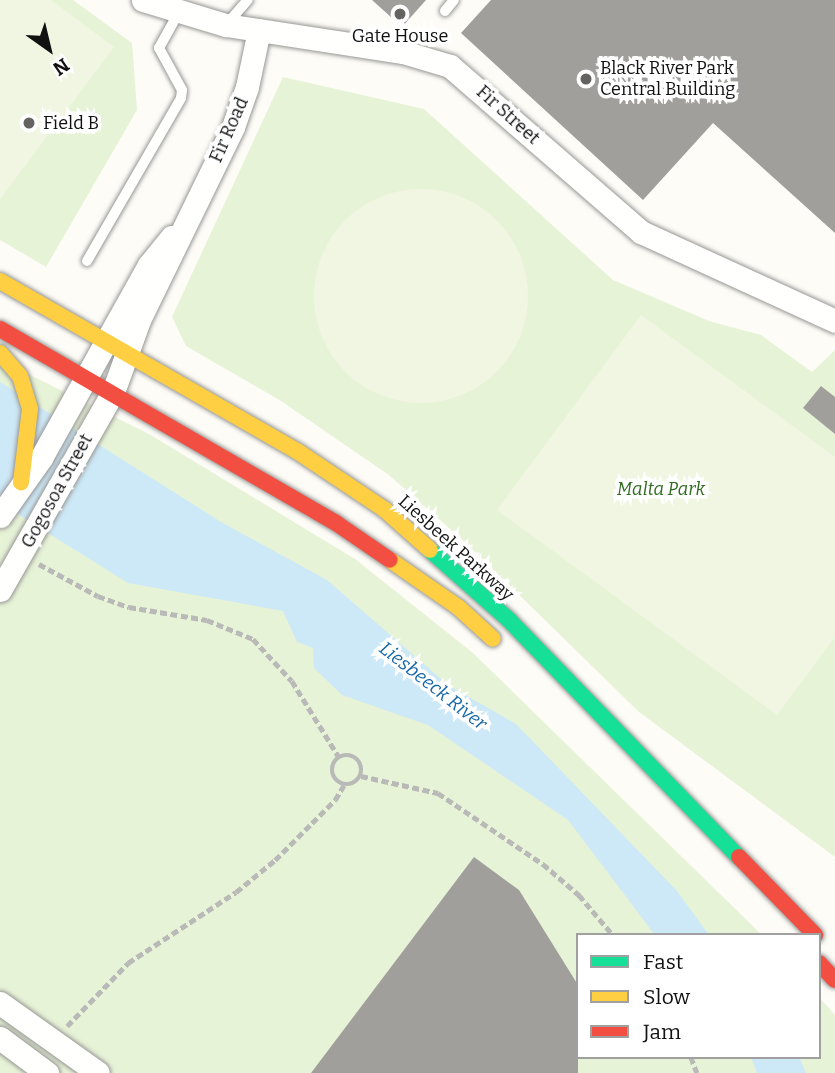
<!DOCTYPE html>
<html>
<head>
<meta charset="utf-8">
<style>
	body { margin:0 }
	#map { position:relative; width:835px; height:1073px; overflow:hidden; background:#fdfcf7; font-family:Bitter,serif }
	div>[style] { position:absolute }
	.green>* { inset:0; background:#e7f3d7 }
	.pitch>* { inset:0; background:#f0f6e1 }
	.round { border-radius:50% }
	.water>* { inset:0; background:#cde8f7 }
	.building>* { inset:0; background:#a19f9c }
	.path>* { height:4.5px; margin-top:-2.25px; transform-origin:0; background:repeating-linear-gradient(90deg,#b9b9b8 0 7px,transparent 0 10.5px) }
	.path>.ring { margin:-2.25px; padding:0; box-sizing:content-box; background:none; border:4.5px solid #b9b9b8; border-radius:50% }
	.roads { filter:drop-shadow(0 0 2px #979795) drop-shadow(0 0 2px #979795) }
	.lane>* { height:10px; margin:-5px; padding:0 5px; transform-origin:5px; border-radius:5px; background:#fffffe }
	.street>* { height:23px; margin:-11.5px; padding:0 11.5px; transform-origin:11.5px; border-radius:11.5px; background:#fffffe }
	.fast>* { height:16px; margin:-8px; padding:0 8px; transform-origin:8px; border-radius:8px; background:#16e098 }
	.slow>* { height:16px; margin:-8px; padding:0 8px; transform-origin:8px; border-radius:8px; background:#ffcf43 }
	.jam>* { height:16px; margin:-8px; padding:0 8px; transform-origin:8px; border-radius:8px; background:#f24e42 }
	.dots>* { width:19px; height:19px; translate:-50% -50%; box-sizing:border-box; border:4px solid #fff; border-radius:50% }
	span { translate:-50% -50%; white-space:nowrap; text-align:center; line-height:1.15; -webkit-text-stroke:7px #fff; paint-order:stroke }
	.poi-label { font-size:18px; color:#111 }
	.left { translate:0 -50%; text-align:left }
	.street-label { font-size:18px; color:#111 }
	.park-label { font-size:18px; color:#2f6b1f; font-style:italic }
	.water-label { font-size:19px; color:#1768a6; font-style:italic }
	.legend { position:absolute; left:576px; top:933px; width:245px; height:126px; box-sizing:border-box; background:#fff; border:2px solid #a0a0a0; margin:0; padding:9px 12px; list-style:none; font-size:21px; color:#111 }
	.legend li { display:flex; align-items:center; gap:14px; height:35px }
	.legend b { width:35px; border:2px solid #a0a0a0 }
	.north { position:absolute; left:14px; top:14px; width:70px; height:70px; -webkit-text-stroke:5px #fff; paint-order:stroke; rotate:146deg; font-size:19px; font-weight:700; line-height:28px; text-align:center; color:#111 }
	.north::after { content:''; display:block; margin:auto; width:24px; height:32px; background:#111; clip-path:polygon(50% 0,100% 100%,50% 72%,0 100%) }
</style>
</head>
<body>
<div id="map">
	<div class="green">
		<div style="clip-path:polygon(0 0,73px 0,132px 43px,137px 110px,46px 267px,0 240px)"></div>
		<div style="clip-path:polygon(283px 77px,424px 109px,613px 280px,709px 321px,761px 335px,812px 372px,835px 350px,835px 857px,639px 712px,466px 543px,389px 475px,281px 401px,186px 346px,172px 317px)"></div>
		<div style="clip-path:polygon(0 360px,149px 434px,355px 559px,473px 653px,762px 935px,578px 935px,578px 1057px,819px 1057px,819px 997px,835px 1015px,835px 1073px,0 1073px)"></div>
	</div>
	<div class="pitch">
		<div style="clip-path:polygon(0 0,51px 0,114px 47px,0 199px)"></div>
		<div class="round" style="left:314px;top:189px;width:214px;height:214px"></div>
		<div style="clip-path:polygon(641px 315px,835px 457px,835px 637px,777px 715px,497px 510px)"></div>
	</div>
	<div class="water">
		<div style="clip-path:polygon(0 382px,221px 522px,327px 580px,448px 685px,516px 724px,677px 891px,709px 935px,655px 935px,568px 820px,428px 725px,342px 695px,314px 668px,313px 648px,297px 642px,283px 611px,128px 583px,0 503px)"></div>
		<div style="clip-path:polygon(751px 1057px,799px 1057px,806px 1073px,757px 1073px)"></div>
	</div>
	<div class="building">
		<div style="clip-path:polygon(372px 0,426px 0,402px 27px)"></div>
		<div style="clip-path:polygon(491px 0,835px 0,835px 233px,713px 123px,643px 200px,461px 33px)"></div>
		<div style="clip-path:polygon(821px 386px,835px 397px,835px 434px,803px 408px)"></div>
		<div style="clip-path:polygon(474px 857px,519px 890px,578px 985px,578px 1073px,311px 1073px)"></div>
	</div>
	<div class="path">
		<div style="left:39px;top:564px;width:67px;rotate:28.5deg"></div>
		<div style="left:98px;top:596px;width:33px;rotate:20deg"></div>
		<div style="left:129px;top:607px;width:79px;rotate:9.5deg"></div>
		<div style="left:207px;top:620px;width:50px;rotate:22.4deg"></div>
		<div style="left:253px;top:639px;width:57px;rotate:47.1deg"></div>
		<div style="left:292px;top:681px;width:89px;rotate:58.3deg"></div>
		<div class="ring" style="left:332px;top:755px;width:25.5px;height:25.5px"></div>
		<div style="left:361px;top:776px;width:79px;rotate:12.4deg"></div>
		<div style="left:438px;top:793px;width:127px;rotate:34.1deg"></div>
		<div style="left:543px;top:864px;width:48px;rotate:40.7deg"></div>
		<div style="left:579px;top:895px;width:52px;rotate:49.6deg"></div>
		<div style="left:67px;top:1026px;width:88px;rotate:-45.9deg"></div>
		<div style="left:128px;top:963px;width:129px;rotate:-33.3deg"></div>
		<div style="left:236px;top:892px;width:50px;rotate:-39.4deg"></div>
		<div style="left:275px;top:860px;width:85px;rotate:-45deg"></div>
		<div style="left:335px;top:800px;width:17px;rotate:-59deg"></div>
		<div style="left:691px;top:1057px;width:17px;rotate:69deg"></div>
	</div>
	<div class="roads">
		<div class="lane">
			<div style="left:445px;top:11px;width:14px;rotate:-51deg"></div>
			<div style="left:226px;top:25px;width:33px;rotate:-49deg"></div>
			<div style="left:87px;top:261px;width:188px;rotate:-60deg"></div>
			<div style="left:181px;top:98px;width:8px;rotate:-83deg"></div>
			<div style="left:182px;top:90px;width:48px;rotate:-118.7deg"></div>
			<div style="left:159px;top:48px;width:39px;rotate:-61deg"></div>
		</div>
		<div class="street">
			<div style="left:143px;top:0;width:87px;rotate:16.8deg"></div>
			<div style="left:226px;top:25px;width:179px;rotate:8.7deg"></div>
			<div style="left:403px;top:52px;width:49px;rotate:16.6deg"></div>
			<div style="left:450px;top:66px;width:253px;rotate:41deg"></div>
			<div style="left:641px;top:232px;width:213px;rotate:24.6deg"></div>
			<div style="left:0;top:516px;width:71px;rotate:-54.7deg"></div>
			<div style="left:41px;top:458px;width:221px;rotate:-60.8deg"></div>
			<div style="left:149px;top:265px;width:36px;rotate:-51deg"></div>
			<div style="left:0;top:590px;width:228px;rotate:-60.3deg"></div>
			<div style="left:113px;top:392px;width:77px;rotate:-70.1deg"></div>
			<div style="left:139px;top:320px;width:215px;rotate:-64deg"></div>
			<div style="left:233px;top:127px;width:42px;rotate:-70.7deg"></div>
			<div style="left:247px;top:87px;width:58px;rotate:-78.1deg"></div>
			<div style="left:0;top:1003px;width:120px;rotate:35.5deg"></div>
			<div style="left:0;top:1038px;width:59px;rotate:36.7deg"></div>
		</div>
		<div class="fast">
			<div style="left:430px;top:550px;width:106px;rotate:41.5deg"></div>
			<div style="left:509px;top:620px;width:330px;rotate:45.9deg"></div>
		</div>
		<div class="slow">
			<div style="left:0;top:281px;width:342px;rotate:29.8deg"></div>
			<div style="left:297px;top:451px;width:106px;rotate:33.8deg"></div>
			<div style="left:385px;top:510px;width:60px;rotate:41.6deg"></div>
			<div style="left:0;top:353px;width:30px;rotate:49deg"></div>
			<div style="left:20px;top:376px;width:34px;rotate:73deg"></div>
			<div style="left:30px;top:409px;width:74px;rotate:97deg"></div>
			<div style="left:390px;top:560px;width:83px;rotate:34.7deg"></div>
			<div style="left:458px;top:607px;width:47px;rotate:42.4deg"></div>
		</div>
		<div class="jam">
			<div style="left:0;top:329px;width:388px;rotate:30deg"></div>
			<div style="left:336px;top:523px;width:65px;rotate:34.4deg"></div>
			<div style="left:739px;top:857px;width:109px;rotate:45.7deg"></div>
			<div style="left:819px;top:963px;width:23px;rotate:47deg"></div>
		</div>
	</div>
	<div class="dots">
		<div style="left:400px;top:14px;background:#646362"></div>
		<div style="left:586px;top:79px;background:#646362"></div>
		<div style="left:29px;top:123px;background:#646362"></div>
	</div>
	<div class="poi-label">
		<span style="left:400px;top:36px">Gate House</span>
		<span class="left" style="left:600px;top:79px">Black River Park<br>Central Building</span>
		<span class="left" style="left:43px;top:123px">Field B</span>
	</div>
	<div class="street-label">
		<span style="left:508px;top:115px;rotate:42deg">Fir Street</span>
		<span style="left:229px;top:130px;rotate:-66deg">Fir Road</span>
		<span style="left:57px;top:491px;rotate:-61deg">Gogosoa Street</span>
		<span style="left:456px;top:548px;rotate:42deg">Liesbeek Parkway</span>
	</div>
	<div class="park-label">
		<span style="left:661px;top:489px">Malta Park</span>
	</div>
	<div class="water-label">
		<span style="left:433px;top:686px;rotate:38deg">Liesbeeck River</span>
	</div>
	<ul class="legend">
	<li><b style="height:9px;background:#16e098"></b>Fast</li>
	<li><b style="height:9px;background:#ffcf43"></b>Slow</li>
	<li><b style="height:9px;background:#f24e42"></b>Jam</li>
	</ul>
	<div class="north">N</div>
</div>
</body>
</html>
